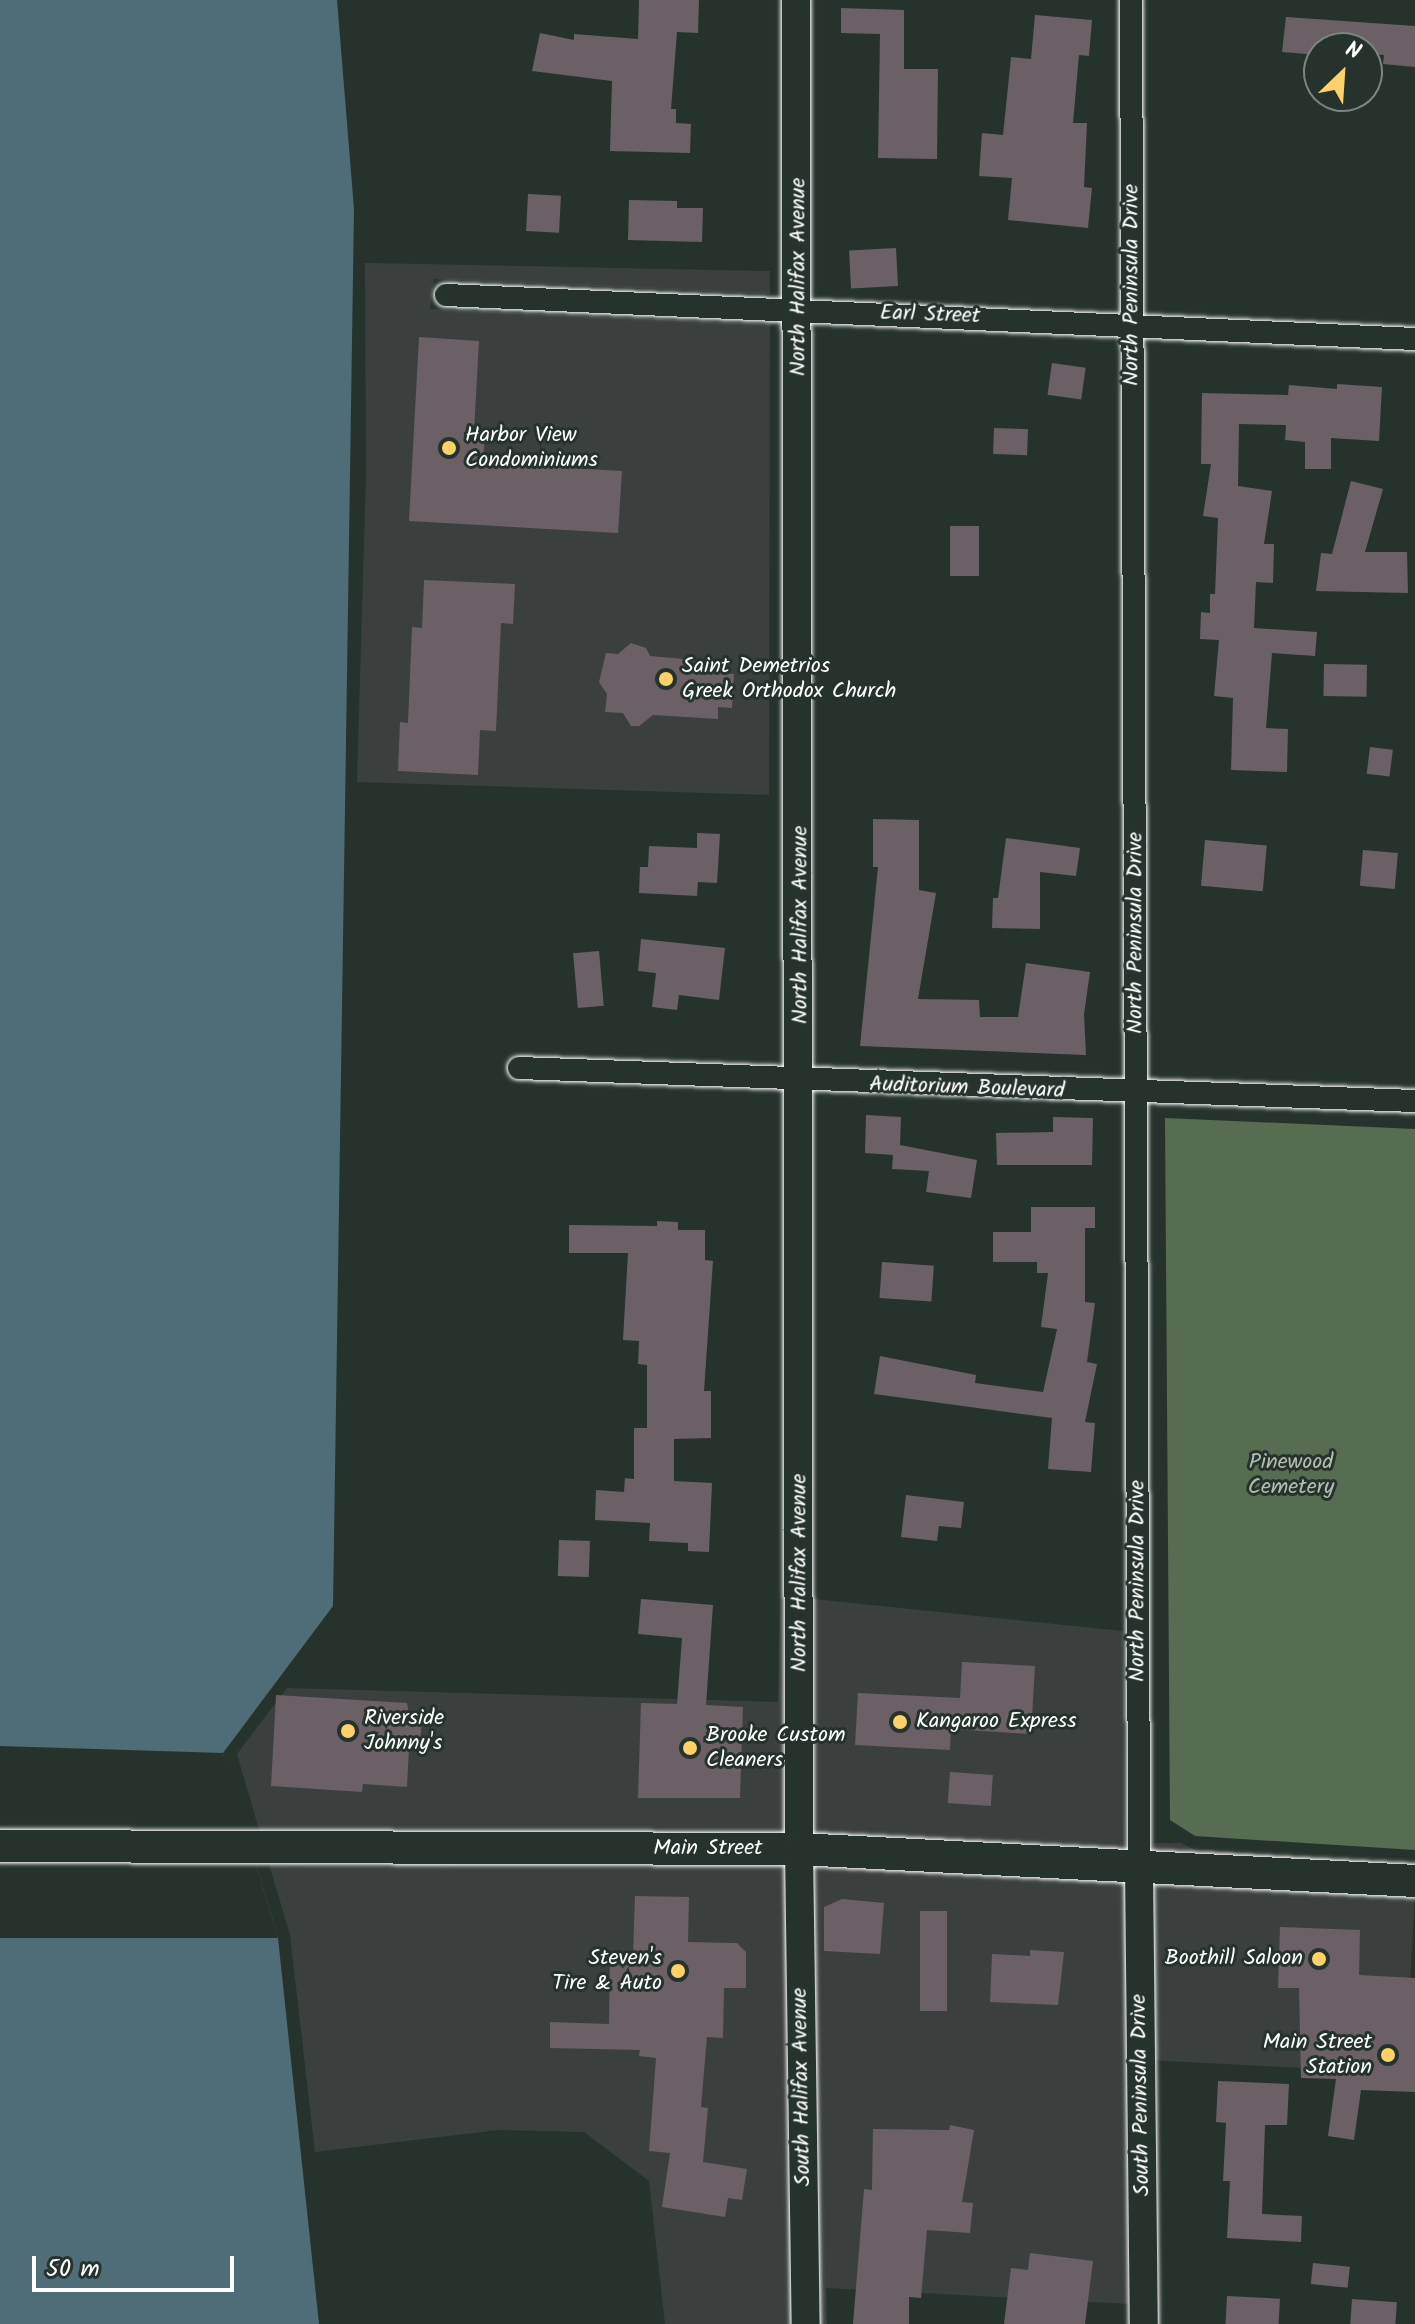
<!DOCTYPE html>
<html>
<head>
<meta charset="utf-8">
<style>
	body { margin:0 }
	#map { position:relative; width:1415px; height:2324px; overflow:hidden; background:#26332d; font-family:Kalam,sans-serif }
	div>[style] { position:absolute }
	.built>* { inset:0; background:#3b403e; transform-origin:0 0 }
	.green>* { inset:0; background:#576d52 }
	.water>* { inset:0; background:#4f6d76 }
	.pier>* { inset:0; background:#26332d }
	.building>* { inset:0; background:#6b6065; transform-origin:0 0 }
	.roads { filter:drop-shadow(0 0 2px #fff) drop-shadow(0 0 2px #fff) }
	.minor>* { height:22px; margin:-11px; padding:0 11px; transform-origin:11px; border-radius:11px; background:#26332d }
	.tertiary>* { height:28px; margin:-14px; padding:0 14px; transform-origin:14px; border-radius:14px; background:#26332d }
	.secondary>* { height:32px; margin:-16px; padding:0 16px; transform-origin:16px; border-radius:16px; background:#26332d }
	.dots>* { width:22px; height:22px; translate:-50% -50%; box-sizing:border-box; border:4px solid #26332d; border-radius:50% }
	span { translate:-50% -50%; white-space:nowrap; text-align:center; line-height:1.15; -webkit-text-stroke:6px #26332d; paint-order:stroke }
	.street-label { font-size:22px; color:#fff }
	.poi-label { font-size:22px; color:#fff }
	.left { translate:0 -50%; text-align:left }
	.right { translate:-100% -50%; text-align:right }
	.park-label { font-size:22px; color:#b3bdb1 }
	.north { position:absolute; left:1303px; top:32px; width:80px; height:80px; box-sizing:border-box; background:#26332d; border:2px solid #7d8581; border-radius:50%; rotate:25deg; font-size:22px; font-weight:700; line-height:32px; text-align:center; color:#fff }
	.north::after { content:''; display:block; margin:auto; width:28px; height:36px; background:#ffd166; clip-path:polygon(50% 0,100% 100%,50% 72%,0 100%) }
	.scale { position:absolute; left:32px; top:2256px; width:202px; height:36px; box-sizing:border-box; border:4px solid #fff; border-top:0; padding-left:10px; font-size:24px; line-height:28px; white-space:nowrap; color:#fff; -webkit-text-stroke:6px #26332d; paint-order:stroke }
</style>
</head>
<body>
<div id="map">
	<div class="built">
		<div style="clip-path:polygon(365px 263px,770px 271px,770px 294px,434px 279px,430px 309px,770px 324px,769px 795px,357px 782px,366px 474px)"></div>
		<div style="clip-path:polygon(780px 1595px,786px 1596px,785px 1834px,260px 1833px,237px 1754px,287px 1688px,778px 1702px)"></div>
		<div style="clip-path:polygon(814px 1599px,1123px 1631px,1125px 1851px,813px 1834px)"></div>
		<div style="clip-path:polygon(1153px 1843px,1181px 1843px,1193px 1849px,1415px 1866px,1153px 1852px)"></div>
		<div style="clip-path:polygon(269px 1864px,785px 1865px,792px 2324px,665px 2324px,649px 2181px,584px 2132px,498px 2130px,315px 2152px,290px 1935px)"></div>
		<div style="clip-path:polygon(813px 1865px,1125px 1881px,1130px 2304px,826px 2288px,827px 2324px,820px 2324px)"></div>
		<div style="left:1153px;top:1883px;width:262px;height:177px;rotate:3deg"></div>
	</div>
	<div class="green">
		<div style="clip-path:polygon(1165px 1118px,1415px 1129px,1415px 1850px,1195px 1836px,1170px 1820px)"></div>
	</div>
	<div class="water">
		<div style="clip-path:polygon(0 0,337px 0,354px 209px,333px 1606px,223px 1753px,278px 1938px,319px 2324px,0 2324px)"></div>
	</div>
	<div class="pier">
		<div style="clip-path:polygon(0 1746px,223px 1753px,260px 1864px,256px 1864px,278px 1938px,0 1938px)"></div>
	</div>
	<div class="building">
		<div style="clip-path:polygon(639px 0,699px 0,698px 33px,677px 32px,671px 109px,676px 109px,676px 123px,691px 124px,690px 153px,610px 151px,612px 81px,532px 71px,540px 33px,574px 40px,574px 34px,638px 39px)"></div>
		<div style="clip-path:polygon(841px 8px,904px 10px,904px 69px,938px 69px,937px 159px,878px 158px,880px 34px,841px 33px)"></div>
		<div style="clip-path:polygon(1035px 15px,1092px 20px,1089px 56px,1079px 55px,1073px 123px,1087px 123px,1084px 187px,1092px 188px,1088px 228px,1008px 220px,1012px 178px,979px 176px,982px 133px,1003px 135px,1011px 57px,1031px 59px)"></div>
		<div style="clip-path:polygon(1286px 17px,1415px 26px,1415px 67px,1383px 64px,1384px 55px,1367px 54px,1367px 48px,1319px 48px,1319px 55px,1282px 52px)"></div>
		<div style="left:528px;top:194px;width:33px;height:37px;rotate:3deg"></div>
		<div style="clip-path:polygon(629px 200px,677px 201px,677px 208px,703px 208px,702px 242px,628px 240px)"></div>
		<div style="left:896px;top:248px;width:38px;height:47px;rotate:87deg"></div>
		<div style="clip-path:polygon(419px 337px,479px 341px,474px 432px,485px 433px,483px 463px,622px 471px,618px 533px,409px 521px)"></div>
		<div style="left:1052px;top:363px;width:34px;height:32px;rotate:8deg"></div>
		<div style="clip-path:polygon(1337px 384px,1382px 387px,1379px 441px,1331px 438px,1331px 469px,1305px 469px,1305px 442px,1285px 440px,1286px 425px,1239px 424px,1238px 486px,1272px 491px,1264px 544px,1274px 544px,1273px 583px,1256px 582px,1254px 628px,1317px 632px,1315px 656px,1272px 653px,1266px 728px,1288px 729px,1287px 772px,1231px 770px,1233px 698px,1214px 696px,1219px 640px,1200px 639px,1201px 612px,1210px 613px,1210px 594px,1215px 594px,1218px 518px,1203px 516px,1211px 464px,1201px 464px,1202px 393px,1288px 395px,1289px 385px,1337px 389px)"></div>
		<div style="left:994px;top:428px;width:34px;height:26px;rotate:2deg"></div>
		<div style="clip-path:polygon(1351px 481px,1383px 489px,1365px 552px,1407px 552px,1408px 593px,1316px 591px,1321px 553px,1332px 554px)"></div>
		<div style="left:950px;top:526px;width:29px;height:50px"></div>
		<div style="clip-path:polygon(424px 580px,515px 584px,513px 624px,501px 623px,496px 731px,480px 730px,478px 775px,398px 771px,400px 722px,408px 723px,412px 627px,422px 628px)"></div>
		<div style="clip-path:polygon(631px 643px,646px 648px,650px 656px,719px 662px,718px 673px,734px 674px,732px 708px,718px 707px,718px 719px,653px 715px,639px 726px,631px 726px,623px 713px,605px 712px,607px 694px,599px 682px,606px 653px,618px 654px)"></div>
		<div style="left:1324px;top:664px;width:43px;height:32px;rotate:1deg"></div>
		<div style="left:1370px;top:747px;width:23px;height:27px;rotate:7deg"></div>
		<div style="clip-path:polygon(873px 819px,919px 820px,919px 890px,936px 893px,918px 999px,979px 1000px,980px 1017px,1018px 1017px,1026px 963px,1090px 972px,1084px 1014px,1086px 1055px,860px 1046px,878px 867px,873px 867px)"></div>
		<div style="clip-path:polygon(697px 833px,720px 834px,717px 883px,698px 882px,697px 896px,639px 893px,640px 867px,648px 867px,649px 846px,697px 848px)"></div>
		<div style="clip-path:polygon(1006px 838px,1080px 848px,1076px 876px,1040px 872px,1040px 929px,992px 928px,993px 898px,998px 898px)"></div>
		<div style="left:1205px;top:840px;width:62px;height:46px;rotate:5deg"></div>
		<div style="left:1363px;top:850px;width:35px;height:36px;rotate:5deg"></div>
		<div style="clip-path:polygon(641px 939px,725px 948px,719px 1000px,679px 995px,677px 1010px,652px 1007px,656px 973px,638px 971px)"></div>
		<div style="left:599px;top:951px;width:55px;height:26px;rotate:85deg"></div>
		<div style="clip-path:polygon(866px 1115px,901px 1117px,900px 1145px,977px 1160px,971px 1198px,926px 1192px,929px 1171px,892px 1169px,893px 1155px,865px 1153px)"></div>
		<div style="clip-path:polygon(1053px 1117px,1093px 1118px,1092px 1165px,997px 1165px,996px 1133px,1053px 1132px)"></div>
		<div style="clip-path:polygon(1031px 1207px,1095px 1207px,1095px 1228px,1085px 1228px,1085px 1302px,1095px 1303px,1087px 1362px,1097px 1364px,1085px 1422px,1095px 1423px,1091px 1472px,1048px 1469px,1052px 1418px,874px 1394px,880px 1356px,976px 1375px,975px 1383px,1043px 1392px,1057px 1329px,1041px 1327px,1048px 1273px,1037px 1273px,1037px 1262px,993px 1262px,993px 1232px,1031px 1232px)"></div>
		<div style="clip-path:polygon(657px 1221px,678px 1222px,678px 1230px,705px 1230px,705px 1260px,713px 1261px,704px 1391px,711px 1391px,711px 1438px,674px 1439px,674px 1481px,712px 1483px,709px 1552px,688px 1551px,688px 1543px,649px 1541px,650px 1523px,595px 1520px,596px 1490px,624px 1492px,625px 1478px,634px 1479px,634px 1428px,647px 1428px,647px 1365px,638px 1364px,639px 1341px,623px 1340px,628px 1253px,569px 1253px,569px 1225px,657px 1226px)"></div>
		<div style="left:882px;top:1262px;width:52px;height:36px;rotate:4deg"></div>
		<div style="clip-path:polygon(906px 1495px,964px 1502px,961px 1528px,939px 1526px,937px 1541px,901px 1537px)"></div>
		<div style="left:559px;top:1540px;width:31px;height:36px;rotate:2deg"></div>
		<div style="clip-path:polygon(641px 1599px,713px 1605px,706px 1705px,743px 1707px,740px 1798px,638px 1798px,641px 1703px,677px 1704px,682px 1638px,638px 1634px)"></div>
		<div style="clip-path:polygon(962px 1662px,1035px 1666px,1031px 1734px,951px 1729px,950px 1750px,855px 1745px,858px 1693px,960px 1698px)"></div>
		<div style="clip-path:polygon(276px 1695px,407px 1703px,409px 1713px,422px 1713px,420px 1750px,409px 1749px,407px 1787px,363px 1784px,362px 1792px,271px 1786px)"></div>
		<div style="left:950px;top:1772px;width:43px;height:31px;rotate:4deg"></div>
		<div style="clip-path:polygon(635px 1896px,689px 1897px,688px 1942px,737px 1943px,746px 1952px,746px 1988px,724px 1988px,723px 2038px,707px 2037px,701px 2107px,708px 2108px,703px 2162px,747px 2169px,742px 2200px,728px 2198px,725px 2217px,662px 2207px,670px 2153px,649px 2151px,656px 2058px,639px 2056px,640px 2050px,550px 2048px,550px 2022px,609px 2024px,610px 1953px,633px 1954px)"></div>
		<div style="clip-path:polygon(842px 1899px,884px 1903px,880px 1954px,824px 1951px,824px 1907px)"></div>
		<div style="left:920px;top:1911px;width:27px;height:100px"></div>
		<div style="clip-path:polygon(1280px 1927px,1360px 1930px,1359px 1975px,1415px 1978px,1415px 2092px,1361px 2090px,1354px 2140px,1328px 2136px,1336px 2079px,1301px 2078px,1299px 1988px,1278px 1988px)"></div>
		<div style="clip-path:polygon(1030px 1950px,1064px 1952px,1058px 2005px,990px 2002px,992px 1954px,1030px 1956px)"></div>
		<div style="clip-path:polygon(1218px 2081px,1289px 2084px,1287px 2125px,1265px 2125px,1262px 2214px,1302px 2216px,1301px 2242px,1227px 2238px,1230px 2181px,1223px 2181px,1226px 2123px,1216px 2122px)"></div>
		<div style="clip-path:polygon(950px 2125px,974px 2130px,962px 2202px,973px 2203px,970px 2233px,927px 2230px,921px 2298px,909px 2297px,909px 2324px,853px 2324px,864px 2189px,872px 2190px,873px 2129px,949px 2130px)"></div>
		<div style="clip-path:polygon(1030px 2253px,1093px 2261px,1085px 2324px,1004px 2324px,1011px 2268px,1028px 2270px)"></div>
		<div style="left:1313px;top:2263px;width:37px;height:21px;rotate:6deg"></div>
		<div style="left:1227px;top:2296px;width:53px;height:28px;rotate:3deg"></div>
		<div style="left:1352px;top:2299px;width:45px;height:25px;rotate:4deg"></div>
	</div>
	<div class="roads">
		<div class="minor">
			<div style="left:1131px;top:0;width:1867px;rotate:89.75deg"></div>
			<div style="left:446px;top:295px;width:970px;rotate:2.6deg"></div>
			<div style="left:519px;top:1068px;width:897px;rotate:2.11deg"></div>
		</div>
		<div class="tertiary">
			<div style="left:796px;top:0;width:1849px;rotate:89.91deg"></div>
			<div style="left:799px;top:1849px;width:475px;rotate:89.2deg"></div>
			<div style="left:1139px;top:1867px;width:457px;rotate:89.4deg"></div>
		</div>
		<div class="secondary">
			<div style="left:0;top:1846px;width:799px;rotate:0.22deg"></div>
			<div style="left:799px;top:1849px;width:617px;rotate:2.97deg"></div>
		</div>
	</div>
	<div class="dots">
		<div style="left:449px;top:448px;background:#ffd166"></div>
		<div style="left:666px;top:679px;background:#ffd166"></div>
		<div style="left:900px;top:1722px;background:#ffd166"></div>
		<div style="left:348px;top:1731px;background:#ffd166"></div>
		<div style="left:690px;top:1748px;background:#ffd166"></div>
		<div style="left:1319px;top:1959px;background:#ffd166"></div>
		<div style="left:678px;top:1971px;background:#ffd166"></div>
		<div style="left:1388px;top:2055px;background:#ffd166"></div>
	</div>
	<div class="street-label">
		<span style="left:799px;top:277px;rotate:-90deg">North Halifax Avenue</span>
		<span style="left:1132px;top:285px;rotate:-90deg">North Peninsula Drive</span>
		<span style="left:930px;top:315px;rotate:2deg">Earl Street</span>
		<span style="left:801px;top:925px;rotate:-90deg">North Halifax Avenue</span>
		<span style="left:1136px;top:933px;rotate:-90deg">North Peninsula Drive</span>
		<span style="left:967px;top:1088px;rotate:2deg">Auditorium Boulevard</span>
		<span style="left:800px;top:1573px;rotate:-90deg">North Halifax Avenue</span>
		<span style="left:1138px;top:1581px;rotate:-90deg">North Peninsula Drive</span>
		<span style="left:708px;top:1849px">Main Street</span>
		<span style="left:802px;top:2087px;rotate:-91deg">South Halifax Avenue</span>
		<span style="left:1141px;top:2095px;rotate:-91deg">South Peninsula Drive</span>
	</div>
	<div class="poi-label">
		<span class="left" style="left:465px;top:448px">Harbor View<br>Condominiums</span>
		<span class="left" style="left:682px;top:679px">Saint Demetrios<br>Greek Orthodox Church</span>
		<span class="left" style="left:364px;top:1731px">Riverside<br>Johnny's</span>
		<span class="left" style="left:916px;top:1722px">Kangaroo Express</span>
		<span class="left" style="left:706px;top:1748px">Brooke Custom<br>Cleaners</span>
		<span class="right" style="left:662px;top:1971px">Steven's<br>Tire &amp; Auto</span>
		<span class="right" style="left:1303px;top:1959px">Boothill Saloon</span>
		<span class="right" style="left:1372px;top:2055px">Main Street<br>Station</span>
	</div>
	<div class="park-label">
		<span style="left:1291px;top:1475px">Pinewood<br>Cemetery</span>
	</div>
	<div class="north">N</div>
	<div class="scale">50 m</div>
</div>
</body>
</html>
